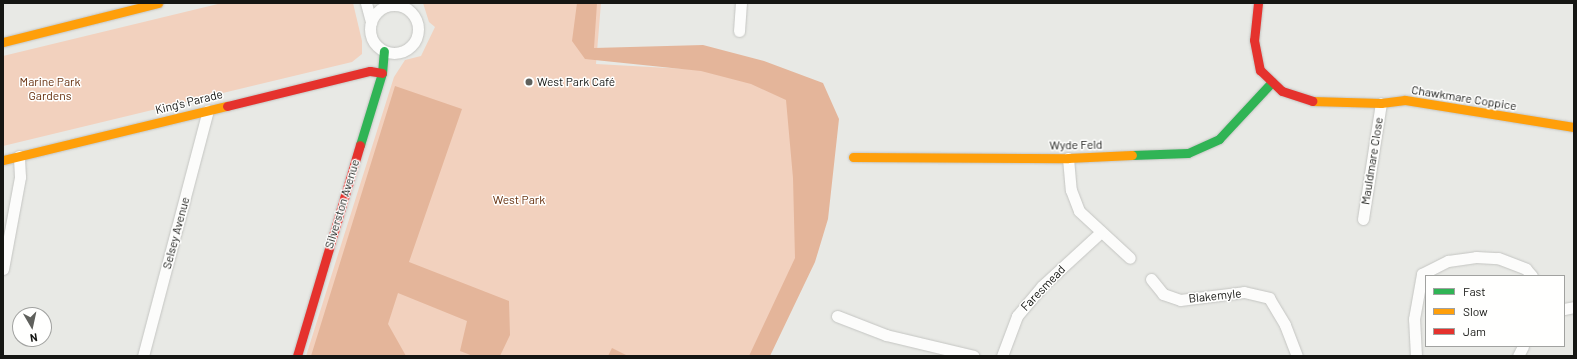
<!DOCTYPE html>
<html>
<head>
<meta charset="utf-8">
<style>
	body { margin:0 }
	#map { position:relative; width:1577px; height:359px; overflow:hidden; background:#e8e9e5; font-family:Barlow,sans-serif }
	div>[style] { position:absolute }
	.green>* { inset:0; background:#f2d1be }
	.forest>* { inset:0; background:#e4b59a }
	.roads { filter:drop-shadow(0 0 1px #c4c5c2) drop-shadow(0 0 1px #c4c5c2) }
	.street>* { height:11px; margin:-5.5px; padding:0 5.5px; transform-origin:5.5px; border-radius:5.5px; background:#fcfcfb }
	.street>.ring { margin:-5.5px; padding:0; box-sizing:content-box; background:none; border:11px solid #fcfcfb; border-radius:50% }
	.fast>* { height:9px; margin:-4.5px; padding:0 4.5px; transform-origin:4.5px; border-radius:4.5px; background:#30b455 }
	.slow>* { height:9px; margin:-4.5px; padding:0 4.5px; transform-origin:4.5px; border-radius:4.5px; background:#ff9f0a }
	.jam>* { height:9px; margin:-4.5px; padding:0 4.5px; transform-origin:4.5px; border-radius:4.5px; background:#e5322d }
	.dots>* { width:11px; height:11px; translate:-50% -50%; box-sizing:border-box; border:2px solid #fffffe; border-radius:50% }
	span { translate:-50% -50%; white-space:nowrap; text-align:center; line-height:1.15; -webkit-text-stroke:3px #fffffe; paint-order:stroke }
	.park-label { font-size:12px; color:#662f0d }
	.poi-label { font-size:12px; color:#151613 }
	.left { translate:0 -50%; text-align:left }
	.street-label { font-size:12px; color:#151613 }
	.frame { position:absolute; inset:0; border:4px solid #151613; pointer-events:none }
	.legend { position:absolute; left:1425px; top:275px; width:140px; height:72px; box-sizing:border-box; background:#fffffe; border:1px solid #a1a2a0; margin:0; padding:5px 7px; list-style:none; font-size:12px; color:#151613 }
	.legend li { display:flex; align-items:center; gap:8px; height:20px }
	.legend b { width:20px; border:1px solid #a1a2a0 }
	.north { position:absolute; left:12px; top:307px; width:40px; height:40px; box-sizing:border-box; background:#fffffe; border:1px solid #a1a2a0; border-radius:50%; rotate:171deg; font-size:11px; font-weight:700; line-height:16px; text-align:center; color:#151613 }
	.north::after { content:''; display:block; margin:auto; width:14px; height:18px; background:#5f605c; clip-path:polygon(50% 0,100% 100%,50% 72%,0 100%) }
</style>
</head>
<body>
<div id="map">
	<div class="green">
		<div style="clip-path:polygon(222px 3px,353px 3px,362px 41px,362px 54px,352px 62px,3px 146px,3px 56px)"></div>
		<div style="clip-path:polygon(423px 3px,601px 3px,596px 64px,795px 75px,810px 262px,764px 356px,306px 356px,394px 77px,405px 60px,421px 56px,435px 27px,429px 22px)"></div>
	</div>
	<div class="forest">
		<div style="clip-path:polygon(577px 3px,597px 3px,594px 48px,703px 45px,764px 61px,823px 83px,839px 119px,828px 219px,815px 262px,770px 356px,749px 356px,795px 258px,793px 178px,786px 100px,751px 84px,701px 71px,585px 59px,572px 41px)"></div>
		<div style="clip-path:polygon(395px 86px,462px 109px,409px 262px,509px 301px,510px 335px,500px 356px,473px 356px,460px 351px,467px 321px,398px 293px,388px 324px,406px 356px,311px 356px)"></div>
		<div style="clip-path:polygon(612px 348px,628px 356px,608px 356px)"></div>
	</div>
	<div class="roads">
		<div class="street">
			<div style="left:366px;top:3px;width:20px;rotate:75deg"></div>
			<div class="ring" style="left:370px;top:5px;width:37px;height:37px"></div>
			<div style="left:739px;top:31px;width:28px;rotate:-86deg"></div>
			<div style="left:1068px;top:158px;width:32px;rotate:85deg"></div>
			<div style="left:1071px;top:190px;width:22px;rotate:69deg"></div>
			<div style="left:1079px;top:211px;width:69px;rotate:42.7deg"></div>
			<div style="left:1363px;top:219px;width:117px;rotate:-81.2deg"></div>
			<div style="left:3px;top:269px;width:94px;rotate:-79.5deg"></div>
			<div style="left:20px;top:177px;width:21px;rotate:-93deg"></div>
			<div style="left:1151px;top:279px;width:19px;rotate:51deg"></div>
			<div style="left:1163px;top:294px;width:18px;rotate:19deg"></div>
			<div style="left:1180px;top:300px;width:64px;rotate:-7.1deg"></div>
			<div style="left:1244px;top:292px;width:26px;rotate:13deg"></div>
			<div style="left:1269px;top:298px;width:31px;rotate:59deg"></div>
			<div style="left:1285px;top:325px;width:33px;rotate:69deg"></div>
			<div style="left:1564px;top:309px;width:10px;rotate:-11deg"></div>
			<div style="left:837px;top:316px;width:53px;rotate:21.2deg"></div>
			<div style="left:886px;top:335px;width:90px;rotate:13.4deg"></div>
			<div style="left:143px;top:356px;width:254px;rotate:-75.2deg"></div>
			<div style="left:1002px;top:356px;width:43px;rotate:-69.4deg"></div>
			<div style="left:1017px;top:316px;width:39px;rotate:-50deg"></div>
			<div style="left:1042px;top:286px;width:80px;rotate:-42.5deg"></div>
			<div style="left:1416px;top:356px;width:37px;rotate:-93deg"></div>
			<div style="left:1414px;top:319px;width:46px;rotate:-79.9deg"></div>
			<div style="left:1422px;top:274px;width:29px;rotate:-27deg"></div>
			<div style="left:1448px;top:261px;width:28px;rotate:-8deg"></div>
			<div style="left:1476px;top:257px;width:22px;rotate:3deg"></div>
			<div style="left:1498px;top:258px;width:30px;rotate:21deg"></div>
			<div style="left:1526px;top:269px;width:9px;rotate:49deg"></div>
			<div style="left:1518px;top:356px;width:11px;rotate:-63deg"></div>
		</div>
		<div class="fast">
			<div style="left:360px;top:145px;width:75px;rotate:-73deg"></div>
			<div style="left:382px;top:73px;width:22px;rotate:-85deg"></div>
			<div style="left:1132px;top:155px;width:56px;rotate:-2deg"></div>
			<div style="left:1188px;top:153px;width:34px;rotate:-24deg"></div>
			<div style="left:1219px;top:139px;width:78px;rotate:-47.1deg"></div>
		</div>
		<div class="slow">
			<div style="left:3px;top:42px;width:160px;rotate:-14.1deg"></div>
			<div style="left:1312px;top:101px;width:69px;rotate:1.7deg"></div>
			<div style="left:1381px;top:103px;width:24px;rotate:-7deg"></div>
			<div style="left:1405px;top:100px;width:171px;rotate:9.1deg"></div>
			<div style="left:853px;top:157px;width:215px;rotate:0.3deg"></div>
			<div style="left:1068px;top:158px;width:64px;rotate:-2.7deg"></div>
			<div style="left:3px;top:160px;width:230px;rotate:-13.6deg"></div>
		</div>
		<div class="jam">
			<div style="left:1258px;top:3px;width:37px;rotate:96deg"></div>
			<div style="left:1254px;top:40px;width:31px;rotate:79deg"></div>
			<div style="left:1260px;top:70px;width:30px;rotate:44deg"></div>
			<div style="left:1282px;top:91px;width:32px;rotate:18deg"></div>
			<div style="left:227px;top:106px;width:147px;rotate:-13.8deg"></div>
			<div style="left:370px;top:71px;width:12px;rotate:9deg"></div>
			<div style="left:297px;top:356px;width:220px;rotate:-73.4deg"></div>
		</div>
	</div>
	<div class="dots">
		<div style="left:529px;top:82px;background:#5f605c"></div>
	</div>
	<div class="park-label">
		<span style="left:50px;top:89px">Marine Park<br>Gardens</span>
		<span style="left:519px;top:200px">West Park</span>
	</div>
	<div class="poi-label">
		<span class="left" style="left:537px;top:82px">West Park Café</span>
	</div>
	<div class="street-label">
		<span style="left:1464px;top:98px;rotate:9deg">Chawkmare Coppice</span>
		<span style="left:189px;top:102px;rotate:-14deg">King's Parade</span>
		<span style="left:1076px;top:145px;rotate:-1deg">Wyde Feld</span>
		<span style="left:1372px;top:161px;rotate:-81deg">Mauldmare Close</span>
		<span style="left:342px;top:204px;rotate:-73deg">Silverston Avenue</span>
		<span style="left:176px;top:233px;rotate:-75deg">Selsey Avenue</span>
		<span style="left:1043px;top:288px;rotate:-46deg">Faresmead</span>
		<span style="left:1215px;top:296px;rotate:-6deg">Blakemyle</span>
	</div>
	<div class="frame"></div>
	<ul class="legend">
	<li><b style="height:5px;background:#30b455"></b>Fast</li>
	<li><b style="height:5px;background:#ff9f0a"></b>Slow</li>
	<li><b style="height:5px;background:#e5322d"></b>Jam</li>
	</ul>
	<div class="north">N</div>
</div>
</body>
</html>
